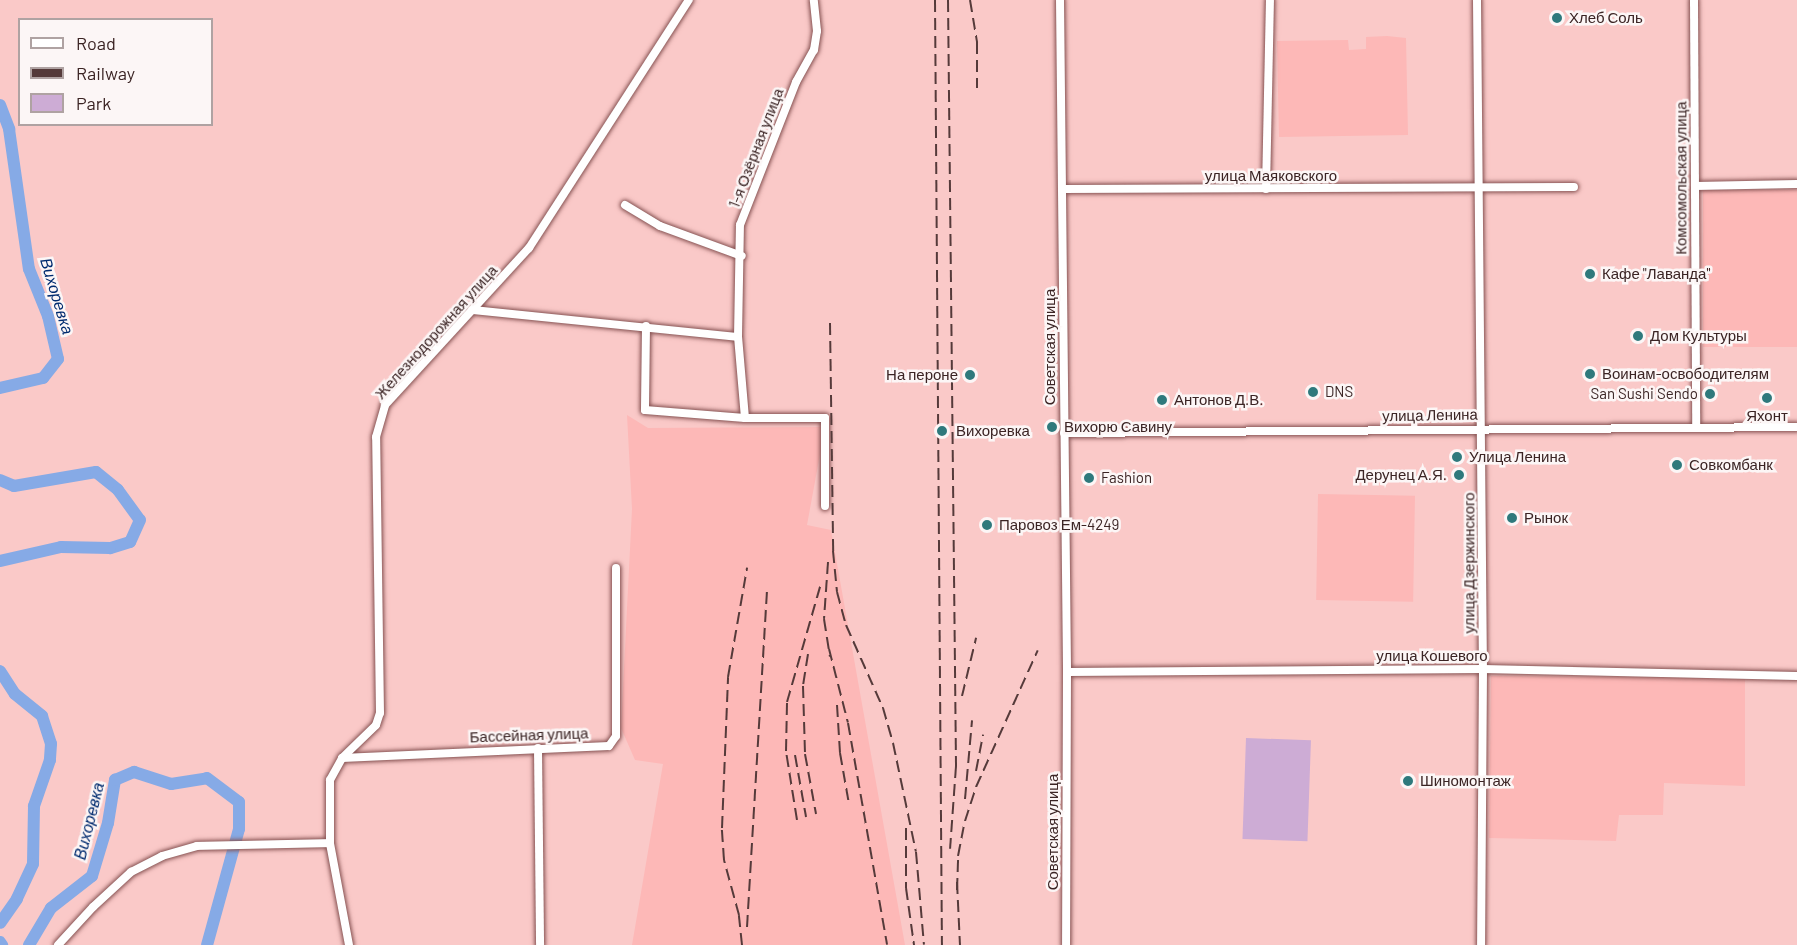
<!DOCTYPE html>
<html>
<head>
<meta charset="utf-8">
<style>
	body { margin:0 }
	#map { position:relative; width:1797px; height:945px; overflow:hidden; background:#fac9c8; font-family:Barlow,sans-serif }
	div>[style] { position:absolute }
	.built>* { inset:0; background:#fdb8b7; transform-origin:0 0 }
	.green>* { inset:0; background:#cdacd5; transform-origin:0 0 }
	.river>* { height:12px; margin:-6px; padding:0 6px; transform-origin:6px; border-radius:6px; background:#86aae6 }
	.roads { filter:drop-shadow(0 0 2px #865252) drop-shadow(0 0 2px #865252) }
	.minor>* { height:8px; margin:-4px; padding:0 4px; transform-origin:4px; border-radius:4px; background:#fff }
	.rail>* { height:2px; margin-top:-1px; transform-origin:0; background:repeating-linear-gradient(90deg,#553a3a 0 12px,transparent 0 18px) }
	.dots>* { width:16px; height:16px; translate:-50% -50%; box-sizing:border-box; border:3px solid #fcf6f6; border-radius:50% }
	span { translate:-50% -50%; white-space:nowrap; text-align:center; line-height:1.15; -webkit-text-stroke:5px #fcf6f6; paint-order:stroke }
	.poi-label { font-size:15px; color:#3b2424 }
	.left { translate:0 -50%; text-align:left }
	.right { translate:-100% -50%; text-align:right }
	.street-label { font-size:15px; color:#3b2424 }
	.water-label { font-size:16px; color:#002b6f; font-style:italic }
	.legend { position:absolute; left:18px; top:18px; width:195px; height:108px; box-sizing:border-box; background:#fcf6f6; border:2px solid #afa2a2; margin:0; padding:8px 10px; list-style:none; font-size:18px; color:#3b2424 }
	.legend li { display:flex; align-items:center; gap:12px; height:30px }
	.legend b { width:30px; border:2px solid #afa2a2 }
</style>
</head>
<body>
<div id="map">
	<div class="built">
		<div style="clip-path:polygon(1387px 36px,1406px 38px,1408px 135px,1279px 137px,1277px 41px,1348px 40px,1349px 50px,1366px 49px,1366px 37px)"></div>
		<div style="left:1703px;top:190px;width:94px;height:157px"></div>
		<div style="clip-path:polygon(627px 415px,648px 428px,825px 427px,807px 525px,831px 530px,905px 945px,632px 945px,663px 764px,635px 760px,621px 728px,632px 509px)"></div>
		<div style="left:1318px;top:494px;width:97px;height:106px;rotate:1deg"></div>
		<div style="clip-path:polygon(1491px 676px,1745px 678px,1745px 786px,1664px 783px,1663px 815px,1619px 815px,1616px 841px,1489px 838px)"></div>
	</div>
	<div class="green">
		<div style="left:1246px;top:738px;width:65px;height:101px;rotate:2deg"></div>
	</div>
	<div class="river">
		<div style="left:0;top:105px;width:26px;rotate:69deg"></div>
		<div style="left:9px;top:129px;width:141px;rotate:81.9deg"></div>
		<div style="left:29px;top:269px;width:51px;rotate:68deg"></div>
		<div style="left:48px;top:316px;width:44px;rotate:76.9deg"></div>
		<div style="left:58px;top:359px;width:24px;rotate:128deg"></div>
		<div style="left:43px;top:378px;width:44px;rotate:166.9deg"></div>
		<div style="left:0;top:480px;width:15px;rotate:23deg"></div>
		<div style="left:14px;top:486px;width:83px;rotate:-9.7deg"></div>
		<div style="left:96px;top:472px;width:28px;rotate:39deg"></div>
		<div style="left:118px;top:490px;width:37px;rotate:54deg"></div>
		<div style="left:140px;top:520px;width:24px;rotate:114deg"></div>
		<div style="left:130px;top:542px;width:21px;rotate:163deg"></div>
		<div style="left:110px;top:548px;width:49px;rotate:-178.8deg"></div>
		<div style="left:61px;top:547px;width:63px;rotate:167.1deg"></div>
		<div style="left:0;top:671px;width:27px;rotate:57deg"></div>
		<div style="left:15px;top:694px;width:35px;rotate:39deg"></div>
		<div style="left:42px;top:716px;width:29px;rotate:72deg"></div>
		<div style="left:51px;top:744px;width:16px;rotate:94deg"></div>
		<div style="left:50px;top:760px;width:49px;rotate:109.2deg"></div>
		<div style="left:34px;top:806px;width:58px;rotate:91deg"></div>
		<div style="left:33px;top:864px;width:38px;rotate:115deg"></div>
		<div style="left:17px;top:899px;width:29px;rotate:125deg"></div>
		<div style="left:0;top:942px;width:4px;rotate:56deg"></div>
		<div style="left:29px;top:945px;width:43px;rotate:-59.3deg"></div>
		<div style="left:51px;top:908px;width:52px;rotate:-38deg"></div>
		<div style="left:92px;top:876px;width:55px;rotate:-73.2deg"></div>
		<div style="left:108px;top:823px;width:44px;rotate:-80.8deg"></div>
		<div style="left:115px;top:780px;width:21px;rotate:-23deg"></div>
		<div style="left:134px;top:772px;width:39px;rotate:18deg"></div>
		<div style="left:171px;top:784px;width:36px;rotate:-9deg"></div>
		<div style="left:207px;top:778px;width:40px;rotate:37deg"></div>
		<div style="left:239px;top:802px;width:27px;rotate:90deg"></div>
		<div style="left:239px;top:829px;width:120px;rotate:105.4deg"></div>
	</div>
	<div class="roads">
		<div class="minor">
			<div style="left:1060px;top:0;width:672px;rotate:89.4deg"></div>
			<div style="left:1067px;top:672px;width:273px;rotate:90.2deg"></div>
			<div style="left:1477px;top:0;width:669px;rotate:89.49deg"></div>
			<div style="left:1483px;top:669px;width:276px;rotate:90.4deg"></div>
			<div style="left:1694px;top:0;width:428px;rotate:89.7deg"></div>
			<div style="left:1695px;top:186px;width:102px;rotate:-1.1deg"></div>
			<div style="left:1062px;top:189px;width:512px;rotate:-0.22deg"></div>
			<div style="left:1266px;top:189px;width:189px;rotate:-88.8deg"></div>
			<div style="left:625px;top:205px;width:41px;rotate:31deg"></div>
			<div style="left:660px;top:226px;width:87px;rotate:20.1deg"></div>
			<div style="left:472px;top:310px;width:267px;rotate:5.8deg"></div>
			<div style="left:646px;top:326px;width:84px;rotate:90.7deg"></div>
			<div style="left:645px;top:410px;width:100px;rotate:4.6deg"></div>
			<div style="left:745px;top:418px;width:80px"></div>
			<div style="left:825px;top:418px;width:88px;rotate:90deg"></div>
			<div style="left:745px;top:418px;width:81px;rotate:-94.9deg"></div>
			<div style="left:738px;top:337px;width:112px;rotate:-89deg"></div>
			<div style="left:740px;top:225px;width:154px;rotate:-68.6deg"></div>
			<div style="left:796px;top:82px;width:37px;rotate:-61deg"></div>
			<div style="left:814px;top:50px;width:19px;rotate:-81deg"></div>
			<div style="left:817px;top:31px;width:31px;rotate:-96deg"></div>
			<div style="left:1064px;top:433px;width:733px;rotate:-0.47deg"></div>
			<div style="left:1067px;top:672px;width:416px;rotate:-0.4deg"></div>
			<div style="left:1483px;top:669px;width:314px;rotate:1.3deg"></div>
			<div style="left:538px;top:748px;width:197px;rotate:89.4deg"></div>
			<div style="left:342px;top:758px;width:267px;rotate:-2.6deg"></div>
			<div style="left:609px;top:746px;width:12px;rotate:-55deg"></div>
			<div style="left:616px;top:736px;width:168px;rotate:-90deg"></div>
			<div style="left:58px;top:945px;width:52px;rotate:-47.4deg"></div>
			<div style="left:93px;top:907px;width:52px;rotate:-42.6deg"></div>
			<div style="left:131px;top:872px;width:35px;rotate:-27deg"></div>
			<div style="left:162px;top:856px;width:36px;rotate:-16deg"></div>
			<div style="left:197px;top:846px;width:133px;rotate:-1.3deg"></div>
			<div style="left:349px;top:945px;width:104px;rotate:-100.6deg"></div>
			<div style="left:330px;top:843px;width:63px;rotate:-90deg"></div>
			<div style="left:330px;top:780px;width:25px;rotate:-61deg"></div>
			<div style="left:342px;top:758px;width:47px;rotate:-44.1deg"></div>
			<div style="left:376px;top:725px;width:13px;rotate:-72deg"></div>
			<div style="left:380px;top:713px;width:276px;rotate:-90.8deg"></div>
			<div style="left:376px;top:437px;width:33px;rotate:-74deg"></div>
			<div style="left:385px;top:405px;width:213px;rotate:-47.5deg"></div>
			<div style="left:529px;top:248px;width:295px;rotate:-57.2deg"></div>
		</div>
	</div>
	<div class="rail">
		<div style="left:935px;top:0;width:945px;rotate:89.58deg"></div>
		<div style="left:948px;top:0;width:766px;rotate:89.4deg"></div>
		<div style="left:956px;top:766px;width:83px;rotate:94.1deg"></div>
		<div style="left:970px;top:0;width:43px;rotate:80.5deg"></div>
		<div style="left:977px;top:42px;width:46px;rotate:90deg"></div>
		<div style="left:830px;top:323px;width:228px;rotate:89.2deg"></div>
		<div style="left:833px;top:551px;width:41px;rotate:84.4deg"></div>
		<div style="left:837px;top:592px;width:34px;rotate:75deg"></div>
		<div style="left:846px;top:625px;width:91px;rotate:66deg"></div>
		<div style="left:883px;top:708px;width:36px;rotate:74deg"></div>
		<div style="left:893px;top:743px;width:111px;rotate:78.1deg"></div>
		<div style="left:916px;top:852px;width:93px;rotate:85.1deg"></div>
		<div style="left:828px;top:562px;width:57px;rotate:94deg"></div>
		<div style="left:824px;top:619px;width:38px;rotate:81deg"></div>
		<div style="left:829px;top:649px;width:76px;rotate:75.6deg"></div>
		<div style="left:848px;top:723px;width:225px;rotate:80deg"></div>
		<div style="left:808px;top:654px;width:32px;rotate:99deg"></div>
		<div style="left:803px;top:686px;width:68px;rotate:88.3deg"></div>
		<div style="left:805px;top:754px;width:61px;rotate:79.6deg"></div>
		<div style="left:962px;top:696px;width:60px;rotate:-76.4deg"></div>
		<div style="left:837px;top:705px;width:48px;rotate:86.4deg"></div>
		<div style="left:840px;top:753px;width:52px;rotate:80deg"></div>
		<div style="left:795px;top:755px;width:63px;rotate:79.9deg"></div>
		<div style="left:976px;top:771px;width:37px;rotate:-79deg"></div>
		<div style="left:965px;top:799px;width:79px;rotate:-84.9deg"></div>
		<div style="left:797px;top:820px;width:70px;rotate:-99.1deg"></div>
		<div style="left:786px;top:751px;width:49px;rotate:-88.8deg"></div>
		<div style="left:787px;top:702px;width:120px;rotate:-74deg"></div>
		<div style="left:906px;top:828px;width:60px;rotate:90deg"></div>
		<div style="left:906px;top:888px;width:58px;rotate:82deg"></div>
		<div style="left:957px;top:882px;width:63px;rotate:87.3deg"></div>
		<div style="left:957px;top:890px;width:34px;rotate:-88deg"></div>
		<div style="left:958px;top:856px;width:36px;rotate:-79deg"></div>
		<div style="left:965px;top:821px;width:36px;rotate:-72deg"></div>
		<div style="left:976px;top:787px;width:150px;rotate:-65.7deg"></div>
		<div style="left:747px;top:927px;width:339px;rotate:-86.6deg"></div>
		<div style="left:742px;top:945px;width:30px;rotate:-96deg"></div>
		<div style="left:739px;top:915px;width:57px;rotate:-105.3deg"></div>
		<div style="left:724px;top:860px;width:32px;rotate:-94deg"></div>
		<div style="left:722px;top:828px;width:151px;rotate:-87.7deg"></div>
		<div style="left:728px;top:677px;width:111px;rotate:-80.1deg"></div>
	</div>
	<div class="dots">
		<div style="left:1557px;top:18px;background:#2f797c"></div>
		<div style="left:1590px;top:274px;background:#2f797c"></div>
		<div style="left:1638px;top:336px;background:#2f797c"></div>
		<div style="left:1590px;top:374px;background:#2f797c"></div>
		<div style="left:970px;top:375px;background:#2f797c"></div>
		<div style="left:1313px;top:392px;background:#2f797c"></div>
		<div style="left:1710px;top:394px;background:#2f797c"></div>
		<div style="left:1767px;top:398px;background:#2f797c"></div>
		<div style="left:1162px;top:400px;background:#2f797c"></div>
		<div style="left:1052px;top:427px;background:#2f797c"></div>
		<div style="left:942px;top:431px;background:#2f797c"></div>
		<div style="left:1457px;top:457px;background:#2f797c"></div>
		<div style="left:1677px;top:465px;background:#2f797c"></div>
		<div style="left:1459px;top:475px;background:#2f797c"></div>
		<div style="left:1089px;top:478px;background:#2f797c"></div>
		<div style="left:1512px;top:518px;background:#2f797c"></div>
		<div style="left:987px;top:525px;background:#2f797c"></div>
		<div style="left:1408px;top:781px;background:#2f797c"></div>
	</div>
	<div class="poi-label">
		<span class="left" style="left:1569px;top:18px">Хлеб Соль</span>
		<span class="left" style="left:1602px;top:274px">Кафе "Лаванда"</span>
		<span class="left" style="left:1650px;top:336px">Дом Культуры</span>
		<span class="left" style="left:1602px;top:374px">Воинам-освободителям</span>
		<span class="right" style="left:958px;top:375px">На пероне</span>
		<span class="left" style="left:1325px;top:392px">DNS</span>
		<span class="right" style="left:1698px;top:394px">San Sushi Sendo</span>
		<span class="left" style="left:1174px;top:400px">Антонов Д.В.</span>
		<span style="left:1767px;top:416px">Яхонт</span>
		<span class="left" style="left:1064px;top:427px">Вихорю Савину</span>
		<span class="left" style="left:956px;top:431px">Вихоревка</span>
		<span class="left" style="left:1469px;top:457px">Улица Ленина</span>
		<span class="left" style="left:1689px;top:465px">Совкомбанк</span>
		<span class="right" style="left:1447px;top:475px">Дерунец А.Я.</span>
		<span class="left" style="left:1101px;top:478px">Fashion</span>
		<span class="left" style="left:1524px;top:518px">Рынок</span>
		<span class="left" style="left:999px;top:525px">Паровоз Ем-4249</span>
		<span class="left" style="left:1420px;top:781px">Шиномонтаж</span>
	</div>
	<div class="street-label">
		<span style="left:756px;top:148px;rotate:-69deg">1-я Озёрная улица</span>
		<span style="left:1271px;top:176px">улица Маяковского</span>
		<span style="left:1681px;top:178px;rotate:-90deg">Комсомольская улица</span>
		<span style="left:436px;top:332px;rotate:-48deg">Железнодорожная улица</span>
		<span style="left:1050px;top:347px;rotate:-90deg">Советская улица</span>
		<span style="left:1430px;top:415px;rotate:-1deg">улица Ленина</span>
		<span style="left:1469px;top:563px;rotate:-90deg">улица Дзержинского</span>
		<span style="left:1432px;top:656px">улица Кошевого</span>
		<span style="left:529px;top:735px;rotate:-2deg">Бассейная улица</span>
		<span style="left:1053px;top:832px;rotate:-90deg">Советская улица</span>
	</div>
	<div class="water-label">
		<span style="left:57px;top:296px;rotate:73deg">Вихоревка</span>
		<span style="left:89px;top:821px;rotate:-76deg">Вихоревка</span>
	</div>
	<ul class="legend">
	<li><b style="height:8px;background:#fff"></b>Road</li>
	<li><b style="height:8px;background:#553a3a"></b>Railway</li>
	<li><b style="height:16px;background:#cdacd5"></b>Park</li>
	</ul>
</div>
</body>
</html>
